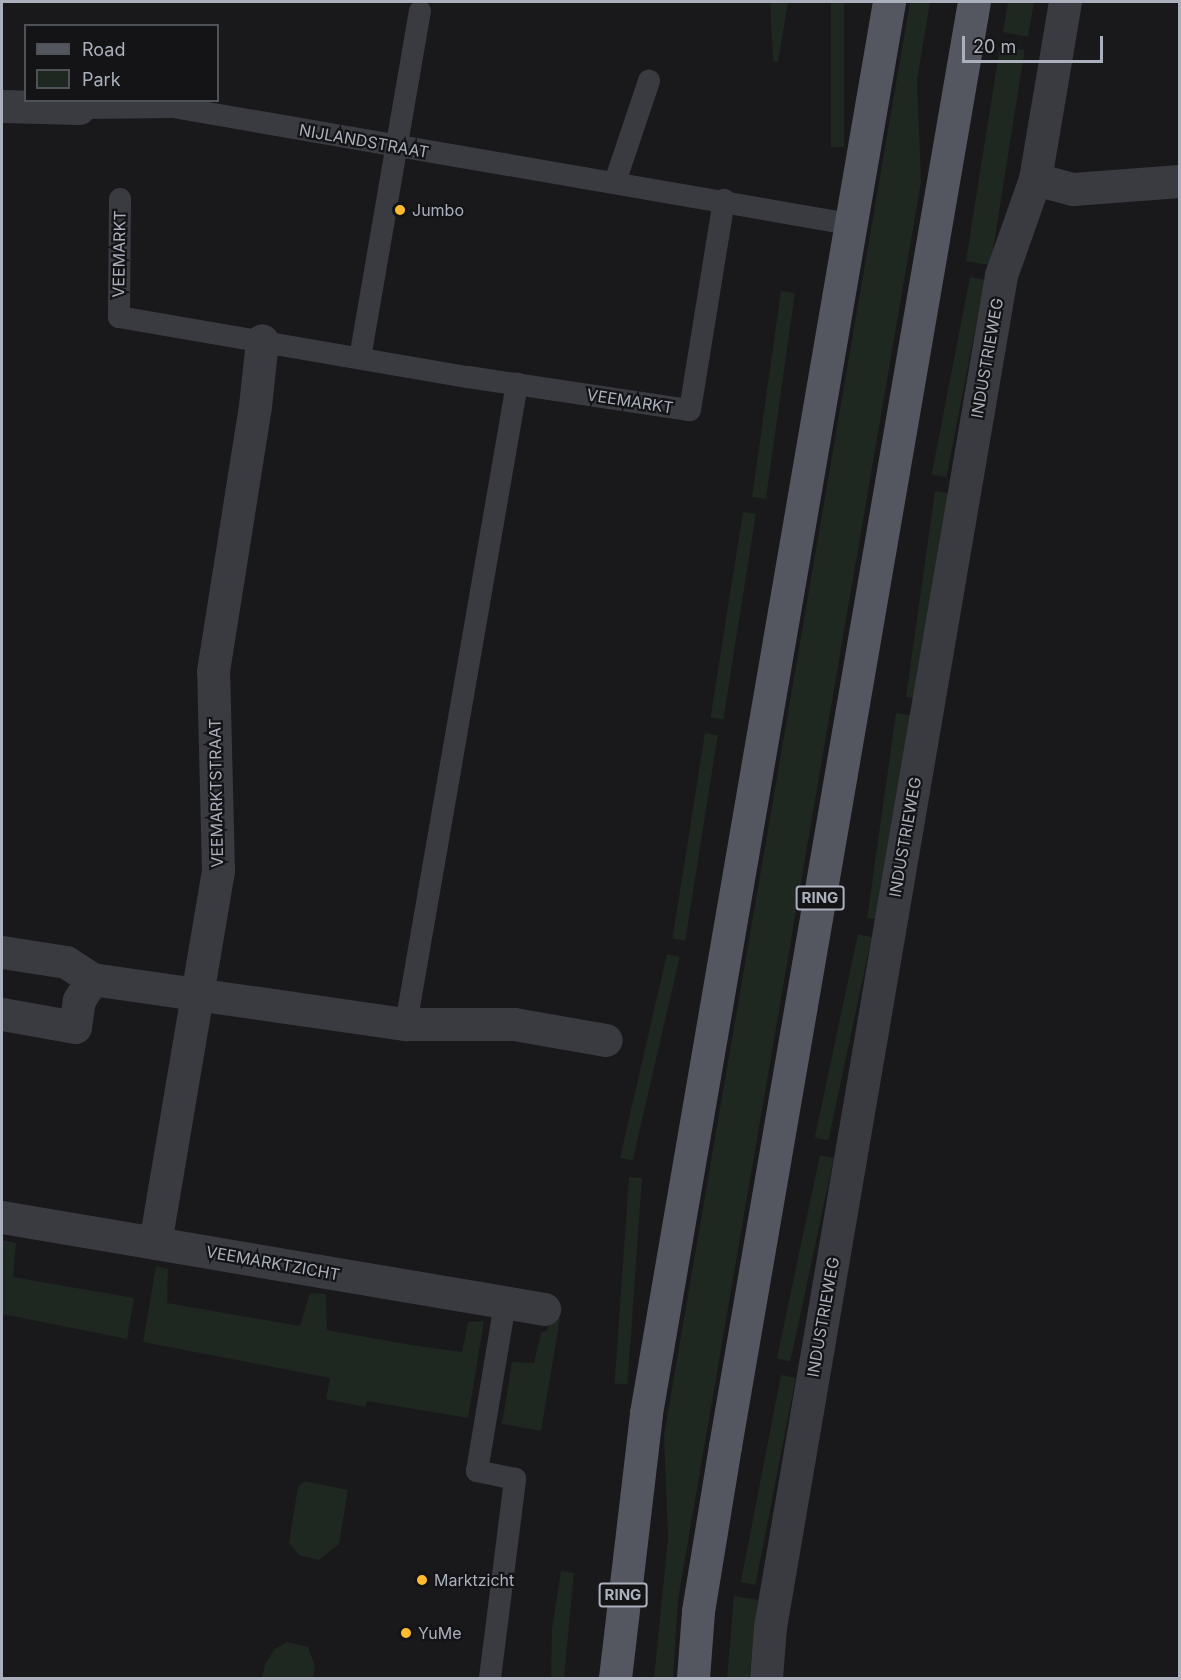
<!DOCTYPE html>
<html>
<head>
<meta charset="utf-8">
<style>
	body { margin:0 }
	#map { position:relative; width:1181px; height:1680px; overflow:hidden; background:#19191c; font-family:Inter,sans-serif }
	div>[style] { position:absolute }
	.green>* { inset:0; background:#1e2720; transform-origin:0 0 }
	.lane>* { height:22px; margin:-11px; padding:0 11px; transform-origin:11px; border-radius:11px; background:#393b41 }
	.street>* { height:33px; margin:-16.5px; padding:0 16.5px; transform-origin:16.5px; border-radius:16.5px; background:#393b41 }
	.primary>* { height:33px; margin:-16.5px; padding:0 16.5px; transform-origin:16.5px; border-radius:16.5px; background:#555760 }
	.dots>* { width:16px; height:16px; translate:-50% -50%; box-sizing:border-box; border:3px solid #141417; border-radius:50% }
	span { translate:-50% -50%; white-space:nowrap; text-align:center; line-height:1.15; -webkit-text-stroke:4.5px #141417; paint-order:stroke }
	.shield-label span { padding:2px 4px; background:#141417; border:2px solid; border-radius:4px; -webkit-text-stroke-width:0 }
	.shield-label { font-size:15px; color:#aab0bc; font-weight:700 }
	.street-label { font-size:16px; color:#aab0bc }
	.poi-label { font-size:16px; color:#aab0bc }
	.left { translate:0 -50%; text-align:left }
	.frame { position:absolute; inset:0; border:3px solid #aab0bc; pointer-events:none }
	.legend { position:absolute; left:24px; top:24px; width:195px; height:78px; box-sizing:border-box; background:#141417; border:2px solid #505259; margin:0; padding:8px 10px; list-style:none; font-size:18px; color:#aab0bc }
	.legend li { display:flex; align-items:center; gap:12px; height:30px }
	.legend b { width:30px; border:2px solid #505259 }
	.scale { position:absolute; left:962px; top:36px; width:141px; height:27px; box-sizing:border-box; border:3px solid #aab0bc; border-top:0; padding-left:8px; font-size:18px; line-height:21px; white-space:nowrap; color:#aab0bc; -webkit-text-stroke:4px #141417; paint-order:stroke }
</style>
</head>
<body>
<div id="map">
	<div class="green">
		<div style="clip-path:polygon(770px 2px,788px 2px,778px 62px,773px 61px)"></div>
		<div style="left:831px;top:2px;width:13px;height:145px"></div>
		<div style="clip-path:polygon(910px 2px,930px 2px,917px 80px,921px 182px,678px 1600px,673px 1678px,654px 1678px,668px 1538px,664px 1435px)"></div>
		<div style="clip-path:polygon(1008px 2px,1034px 2px,1028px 37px,1003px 32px)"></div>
		<div style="left:1000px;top:46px;width:25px;height:218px;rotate:9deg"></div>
		<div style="left:970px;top:277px;width:15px;height:201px;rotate:11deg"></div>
		<div style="left:781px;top:291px;width:14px;height:208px;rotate:8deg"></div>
		<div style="left:935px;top:491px;width:14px;height:208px;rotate:8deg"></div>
		<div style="left:743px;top:512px;width:13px;height:208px;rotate:9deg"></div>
		<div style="left:896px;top:713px;width:14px;height:207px;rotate:8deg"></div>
		<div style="left:705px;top:733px;width:13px;height:208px;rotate:9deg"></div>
		<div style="left:858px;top:934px;width:14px;height:208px;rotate:12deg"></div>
		<div style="left:667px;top:954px;width:13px;height:209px;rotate:13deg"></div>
		<div style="left:820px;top:1155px;width:14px;height:208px;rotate:12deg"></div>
		<div style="left:629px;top:1177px;width:13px;height:207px;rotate:4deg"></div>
		<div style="clip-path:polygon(2px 1240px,16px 1243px,13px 1277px,134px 1298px,127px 1339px,2px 1314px)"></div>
		<div style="clip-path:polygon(156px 1266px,168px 1269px,167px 1303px,300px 1326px,310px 1293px,326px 1294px,327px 1330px,411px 1345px,462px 1352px,468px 1322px,484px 1321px,468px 1418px,367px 1401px,365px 1407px,326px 1399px,330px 1378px,143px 1342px)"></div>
		<div style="clip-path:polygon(553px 1318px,560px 1319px,541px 1431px,502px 1424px,512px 1362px,534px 1363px,541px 1333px,547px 1330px)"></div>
		<div style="left:781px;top:1375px;width:15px;height:211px;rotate:11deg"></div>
		<div style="clip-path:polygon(304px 1481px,348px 1490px,339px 1544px,319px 1560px,299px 1555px,289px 1543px,298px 1487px)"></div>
		<div style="clip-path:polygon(561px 1571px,574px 1573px,564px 1678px,551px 1678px,552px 1629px)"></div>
		<div style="clip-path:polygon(734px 1596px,758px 1600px,749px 1678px,727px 1678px)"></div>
		<div style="clip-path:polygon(287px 1642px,308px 1647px,315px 1666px,313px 1678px,262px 1678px,265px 1664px,275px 1649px)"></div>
	</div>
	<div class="lane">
		<div style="left:79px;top:108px;width:94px;rotate:-0.6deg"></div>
		<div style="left:173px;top:107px;width:687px;rotate:9.81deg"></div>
		<div style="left:615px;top:182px;width:107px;rotate:-71.4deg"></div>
		<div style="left:120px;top:199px;width:118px;rotate:90.5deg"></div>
		<div style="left:119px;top:317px;width:354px;rotate:9.8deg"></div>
		<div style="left:468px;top:377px;width:224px;rotate:8.5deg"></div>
		<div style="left:690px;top:410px;width:213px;rotate:-80.8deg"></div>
		<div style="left:360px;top:358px;width:352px;rotate:-80.2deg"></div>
		<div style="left:406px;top:1024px;width:650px;rotate:-80.16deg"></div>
		<div style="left:490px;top:1678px;width:201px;rotate:-82.8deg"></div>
		<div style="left:515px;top:1479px;width:39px;rotate:-168deg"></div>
		<div style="left:477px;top:1471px;width:170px;rotate:-80.5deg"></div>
	</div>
	<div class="street">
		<div style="left:2px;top:106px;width:77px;rotate:1.5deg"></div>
		<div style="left:1035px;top:179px;width:39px;rotate:15deg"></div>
		<div style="left:1073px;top:189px;width:107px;rotate:-4.3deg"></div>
		<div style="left:2px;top:952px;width:65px;rotate:8.9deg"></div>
		<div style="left:66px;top:962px;width:31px;rotate:33deg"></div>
		<div style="left:92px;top:979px;width:317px;rotate:8.2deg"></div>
		<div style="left:406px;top:1024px;width:108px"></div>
		<div style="left:514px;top:1024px;width:93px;rotate:9.9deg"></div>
		<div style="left:2px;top:1014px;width:74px;rotate:10.1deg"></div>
		<div style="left:75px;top:1027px;width:27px;rotate:-82deg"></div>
		<div style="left:79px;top:1000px;width:25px;rotate:-58deg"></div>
		<div style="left:2px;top:1217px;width:550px;rotate:9.63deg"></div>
		<div style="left:155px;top:1243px;width:377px;rotate:-80.4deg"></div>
		<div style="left:218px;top:871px;width:200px;rotate:-91.4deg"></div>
		<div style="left:213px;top:671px;width:268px;rotate:-81deg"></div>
		<div style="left:255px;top:406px;width:66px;rotate:-83.9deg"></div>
		<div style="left:766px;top:1678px;width:51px;rotate:-85.5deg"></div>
		<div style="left:770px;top:1627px;width:1372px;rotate:-80.3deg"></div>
		<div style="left:1001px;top:275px;width:102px;rotate:-70.5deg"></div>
		<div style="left:1035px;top:179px;width:180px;rotate:-80.4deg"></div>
	</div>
	<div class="primary">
		<div style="left:615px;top:1678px;width:267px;rotate:-83.3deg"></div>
		<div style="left:646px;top:1413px;width:1432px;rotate:-80.23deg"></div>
		<div style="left:693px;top:1678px;width:67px;rotate:-85.7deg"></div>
		<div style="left:698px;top:1611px;width:167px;rotate:-80.7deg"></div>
		<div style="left:725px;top:1446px;width:1465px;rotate:-80.22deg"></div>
	</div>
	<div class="dots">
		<div style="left:400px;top:210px;background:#ffbb2d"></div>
		<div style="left:422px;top:1580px;background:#ffbb2d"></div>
		<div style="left:406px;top:1633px;background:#ffbb2d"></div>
	</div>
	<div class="shield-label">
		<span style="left:820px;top:898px">RING</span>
		<span style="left:623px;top:1595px">RING</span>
	</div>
	<div class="street-label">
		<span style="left:364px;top:141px;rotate:10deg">NIJLANDSTRAAT</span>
		<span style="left:119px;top:254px;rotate:-89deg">VEEMARKT</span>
		<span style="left:987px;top:358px;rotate:-80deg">INDUSTRIEWEG</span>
		<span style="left:630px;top:401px;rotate:9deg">VEEMARKT</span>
		<span style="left:216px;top:793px;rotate:-91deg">VEEMARKTSTRAAT</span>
		<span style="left:905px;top:837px;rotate:-80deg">INDUSTRIEWEG</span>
		<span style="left:273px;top:1263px;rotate:10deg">VEEMARKTZICHT</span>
		<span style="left:823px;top:1317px;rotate:-80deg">INDUSTRIEWEG</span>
	</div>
	<div class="poi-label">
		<span class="left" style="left:412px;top:210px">Jumbo</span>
		<span class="left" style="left:434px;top:1580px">Marktzicht</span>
		<span class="left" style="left:418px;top:1633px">YuMe</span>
	</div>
	<div class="frame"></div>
	<ul class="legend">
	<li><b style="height:8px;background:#555760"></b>Road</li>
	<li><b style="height:16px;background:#1e2720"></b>Park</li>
	</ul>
	<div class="scale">20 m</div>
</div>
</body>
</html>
